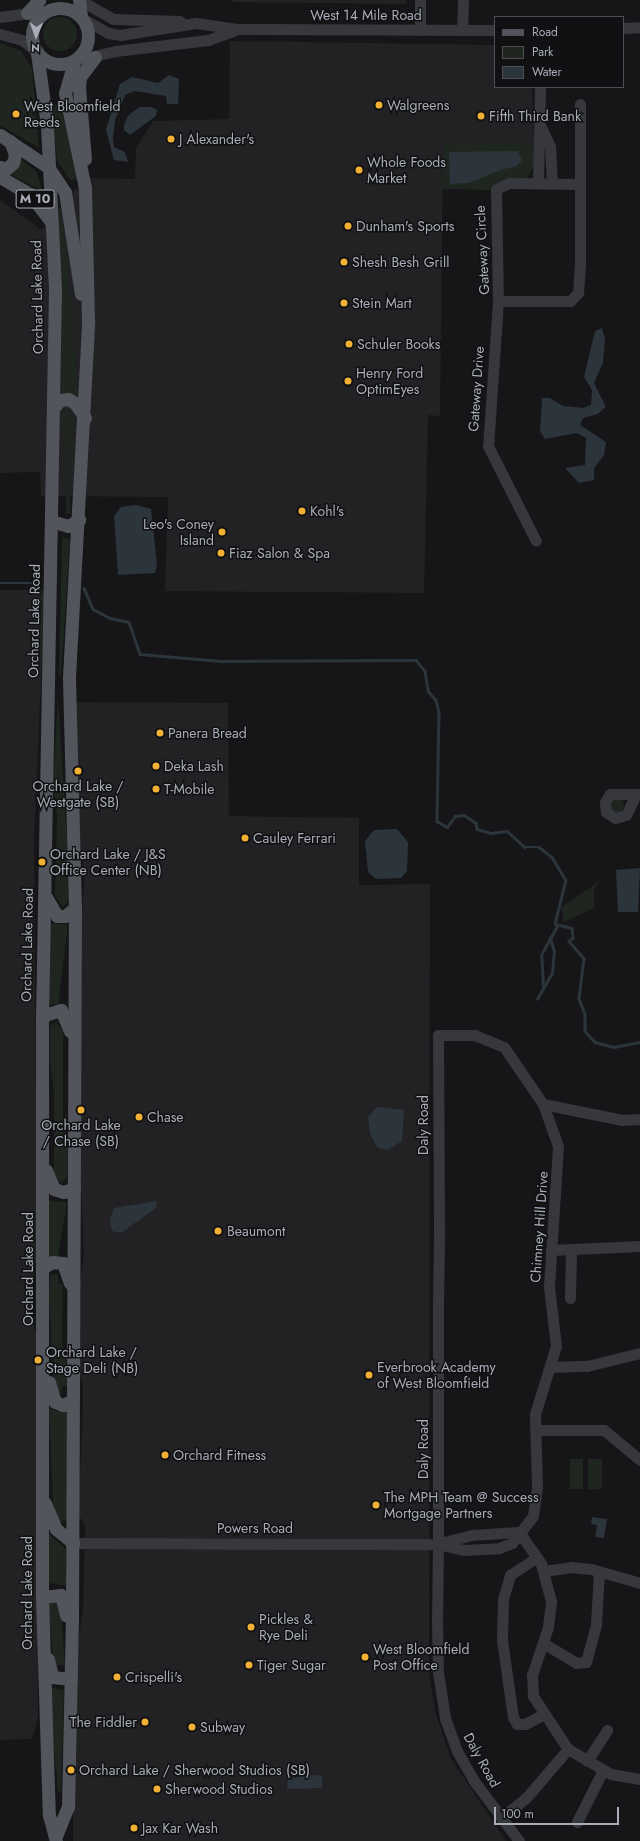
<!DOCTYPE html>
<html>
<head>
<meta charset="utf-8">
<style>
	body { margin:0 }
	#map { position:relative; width:640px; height:1841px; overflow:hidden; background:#161618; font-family:Jost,sans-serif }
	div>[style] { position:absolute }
	.built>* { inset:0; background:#222225 }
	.green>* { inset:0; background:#1e261f; transform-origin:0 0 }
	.round { border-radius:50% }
	.water>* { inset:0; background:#2c353c }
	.stream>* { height:2.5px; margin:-1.25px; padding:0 1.25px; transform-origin:1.25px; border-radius:1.25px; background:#2c353c }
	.minor>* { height:11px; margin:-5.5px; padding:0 5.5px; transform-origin:5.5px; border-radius:5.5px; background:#37383d }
	.major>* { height:13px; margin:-6.5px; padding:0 6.5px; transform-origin:6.5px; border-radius:6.5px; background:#53555c }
	.major>.ring { margin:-6.5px; padding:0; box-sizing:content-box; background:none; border:13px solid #53555c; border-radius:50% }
	.dots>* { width:11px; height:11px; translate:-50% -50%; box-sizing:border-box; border:2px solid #111113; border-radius:50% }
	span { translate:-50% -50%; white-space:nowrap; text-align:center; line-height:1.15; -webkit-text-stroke:3px #111113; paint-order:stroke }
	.shield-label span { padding:1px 3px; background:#111113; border:1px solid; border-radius:3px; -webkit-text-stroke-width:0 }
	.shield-label { font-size:13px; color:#a8adb8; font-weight:700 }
	.street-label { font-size:14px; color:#a8adb8 }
	.poi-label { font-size:14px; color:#a8adb8 }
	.left { translate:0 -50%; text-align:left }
	.right { translate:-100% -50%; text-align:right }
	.legend { position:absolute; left:494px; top:16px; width:130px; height:72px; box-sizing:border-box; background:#111113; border:1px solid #4d4f55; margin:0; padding:5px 7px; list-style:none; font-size:12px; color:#a8adb8 }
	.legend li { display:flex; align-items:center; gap:8px; height:20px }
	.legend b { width:20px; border:1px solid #4d4f55 }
	.north { position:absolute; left:16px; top:16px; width:40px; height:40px; -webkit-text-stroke:3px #111113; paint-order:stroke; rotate:182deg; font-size:11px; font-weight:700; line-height:16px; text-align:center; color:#a8adb8 }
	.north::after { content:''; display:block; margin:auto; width:14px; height:18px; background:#a8adb8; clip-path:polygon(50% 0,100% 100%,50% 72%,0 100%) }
	.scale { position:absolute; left:494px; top:1807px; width:125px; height:18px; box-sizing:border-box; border:2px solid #a8adb8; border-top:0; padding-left:5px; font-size:12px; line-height:14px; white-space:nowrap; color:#a8adb8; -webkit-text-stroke:3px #111113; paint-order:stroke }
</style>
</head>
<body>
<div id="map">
	<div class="built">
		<div style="clip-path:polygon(231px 0,406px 0,406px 4px,231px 2px)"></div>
		<div style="clip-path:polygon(230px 41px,495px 45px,495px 87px,532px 87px,534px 143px,443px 144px,440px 416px,428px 415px,424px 593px,165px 591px,168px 497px,41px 496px,40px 472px,0 473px,0 200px,41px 230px,85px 178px,135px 179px,136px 148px,153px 121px,229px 119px)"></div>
		<div style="clip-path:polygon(0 590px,45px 590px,34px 838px,37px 1256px,30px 1295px,30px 1312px,37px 1337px,38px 1718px,32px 1739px,0 1740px)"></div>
		<div style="clip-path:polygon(74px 702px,228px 703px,229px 816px,359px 818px,359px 885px,430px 884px,429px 1671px,435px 1712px,451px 1759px,506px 1841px,73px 1841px,73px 1760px,78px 1642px,83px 1612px,85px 1527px,78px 1513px,83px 1413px,83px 1383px,79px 1374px,79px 1288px,84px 1256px,80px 1164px,80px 940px,85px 872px,80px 849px)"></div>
	</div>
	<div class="green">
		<div class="round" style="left:43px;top:17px;width:34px;height:34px"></div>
		<div style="clip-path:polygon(0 43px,21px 51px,32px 69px,39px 148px,0 125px)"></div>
		<div style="clip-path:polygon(60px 104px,74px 162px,77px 179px,70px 180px,57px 160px,52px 105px)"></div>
		<div style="clip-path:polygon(534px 143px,534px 166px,527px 178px,492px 190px,442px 189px,443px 144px)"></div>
		<div style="clip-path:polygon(21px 159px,37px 172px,42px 191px,10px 174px)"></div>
		<div style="clip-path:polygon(59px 202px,66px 250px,78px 396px,63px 393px)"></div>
		<div style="clip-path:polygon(68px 410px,73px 418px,69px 487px,71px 514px,66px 514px,67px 451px,62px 418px)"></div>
		<div style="clip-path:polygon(62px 537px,70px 539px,61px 676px,59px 675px)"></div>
		<div style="clip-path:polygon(58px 697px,67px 837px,68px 901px,63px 907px,55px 896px,57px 815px,53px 785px)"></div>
		<div class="round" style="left:610px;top:798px;width:14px;height:14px"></div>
		<div style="clip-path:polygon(600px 881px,594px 889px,594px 908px,564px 922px,561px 907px)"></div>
		<div style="left:51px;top:923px;width:17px;height:81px;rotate:7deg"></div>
		<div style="clip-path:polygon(56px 1022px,63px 1032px,63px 1114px,68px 1144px,67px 1177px,61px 1183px,54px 1173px,54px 1092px,50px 1063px,50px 1026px)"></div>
		<div style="left:49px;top:1200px;width:18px;height:55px;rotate:9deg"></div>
		<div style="clip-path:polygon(57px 1274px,59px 1284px,63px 1284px,62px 1340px,67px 1368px,67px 1387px,63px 1386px,61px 1394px,54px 1382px,49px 1299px,50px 1275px)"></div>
		<div style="clip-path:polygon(49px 1409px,67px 1413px,67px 1520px,62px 1522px,58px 1520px,53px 1502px)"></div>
		<div style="left:570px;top:1459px;width:13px;height:30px"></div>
		<div style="left:588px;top:1459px;width:14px;height:30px"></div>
		<div style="clip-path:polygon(48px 1533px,66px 1549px,66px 1586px,49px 1583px)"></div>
		<div style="clip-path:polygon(54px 1602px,61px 1608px,65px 1665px,54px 1665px,48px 1604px)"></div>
		<div style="clip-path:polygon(49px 1687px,64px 1690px,61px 1791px,58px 1792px)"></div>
	</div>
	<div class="water">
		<div style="clip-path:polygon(169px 75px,179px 79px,178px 104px,167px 104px,166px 96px,135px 91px,125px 95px,115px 120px,113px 138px,114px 147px,125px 152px,128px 162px,114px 160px,106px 130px,120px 84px,132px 77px,158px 83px)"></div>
		<div style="clip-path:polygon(139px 107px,151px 107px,157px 110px,156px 116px,130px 135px,124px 130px,124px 125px,128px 116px)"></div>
		<div style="clip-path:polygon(518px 151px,522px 160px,516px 167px,503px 169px,469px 183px,450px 184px,449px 152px)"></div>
		<div style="clip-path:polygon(602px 328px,605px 339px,603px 363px,594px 383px,606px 407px,598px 414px,583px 418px,580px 425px,606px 442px,604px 455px,594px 468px,594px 480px,579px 483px,565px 468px,585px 465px,586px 438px,577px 433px,545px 439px,540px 431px,542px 398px,550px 398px,563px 406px,583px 408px,591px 405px,592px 390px,584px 377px,595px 331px)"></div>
		<div style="clip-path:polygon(136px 505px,151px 509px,157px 564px,155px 573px,118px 575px,114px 516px,121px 507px)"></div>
		<div style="clip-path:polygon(397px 829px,408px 842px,407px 871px,401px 878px,376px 879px,368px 872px,365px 841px,374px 830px)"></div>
		<div style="clip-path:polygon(640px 868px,638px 912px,618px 912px,616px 870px)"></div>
		<div style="clip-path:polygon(377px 1107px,404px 1110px,402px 1141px,388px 1150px,378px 1148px,370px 1134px,368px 1117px)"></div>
		<div style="clip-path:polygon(157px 1201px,156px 1208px,121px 1233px,112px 1231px,110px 1220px,114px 1208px)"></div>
		<div style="clip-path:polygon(592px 1517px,607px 1519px,604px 1538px,595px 1537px,597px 1525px,591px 1524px)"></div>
		<div style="clip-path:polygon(313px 1775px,322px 1776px,322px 1788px,287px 1789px,288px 1779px)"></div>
	</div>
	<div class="stream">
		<div style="left:0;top:583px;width:34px"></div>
		<div style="left:84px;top:588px;width:23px;rotate:67deg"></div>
		<div style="left:93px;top:609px;width:19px;rotate:28deg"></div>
		<div style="left:110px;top:618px;width:19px;rotate:12deg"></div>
		<div style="left:129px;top:622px;width:34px;rotate:71deg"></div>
		<div style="left:140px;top:654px;width:81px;rotate:4.9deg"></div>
		<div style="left:221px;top:661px;width:195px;rotate:-0.3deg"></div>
		<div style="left:416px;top:660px;width:14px;rotate:51deg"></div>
		<div style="left:425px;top:671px;width:20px;rotate:81deg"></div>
		<div style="left:428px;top:691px;width:12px;rotate:48deg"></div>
		<div style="left:436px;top:700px;width:12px;rotate:76deg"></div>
		<div style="left:439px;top:712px;width:109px;rotate:91.1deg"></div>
		<div style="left:437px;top:821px;width:12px;rotate:31deg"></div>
		<div style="left:447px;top:827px;width:14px;rotate:-54deg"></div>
		<div style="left:455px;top:816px;width:9px;rotate:-6deg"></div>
		<div style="left:464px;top:815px;width:14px;rotate:34deg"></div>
		<div style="left:476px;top:823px;width:6px;rotate:81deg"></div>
		<div style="left:477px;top:829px;width:15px;rotate:16deg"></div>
		<div style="left:491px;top:833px;width:16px;rotate:-7deg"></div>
		<div style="left:507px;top:831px;width:24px;rotate:42deg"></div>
		<div style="left:525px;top:847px;width:14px"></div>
		<div style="left:539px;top:847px;width:16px;rotate:38deg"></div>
		<div style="left:552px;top:857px;width:27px;rotate:59deg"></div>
		<div style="left:566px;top:880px;width:45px;rotate:104deg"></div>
		<div style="left:555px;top:924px;width:17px;rotate:13deg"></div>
		<div style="left:572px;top:928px;width:10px;rotate:84deg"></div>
		<div style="left:573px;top:938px;width:5px;rotate:143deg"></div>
		<div style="left:569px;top:941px;width:23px;rotate:49deg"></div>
		<div style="left:584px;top:958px;width:41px;rotate:97deg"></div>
		<div style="left:579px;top:999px;width:16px;rotate:68deg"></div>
		<div style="left:585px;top:1014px;width:17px;rotate:90deg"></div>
		<div style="left:585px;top:1031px;width:15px;rotate:48deg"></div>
		<div style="left:595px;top:1042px;width:20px;rotate:15deg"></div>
		<div style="left:614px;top:1047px;width:26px;rotate:-11deg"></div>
		<div style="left:543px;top:988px;width:33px;rotate:-93deg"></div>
		<div style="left:541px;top:955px;width:33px;rotate:-61deg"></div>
		<div style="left:537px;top:999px;width:30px;rotate:-60deg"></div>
		<div style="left:552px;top:973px;width:21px;rotate:-85deg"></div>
		<div style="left:554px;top:952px;width:15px;rotate:-106deg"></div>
	</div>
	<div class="minor">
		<div style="left:80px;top:0;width:38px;rotate:30deg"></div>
		<div style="left:113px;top:19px;width:67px;rotate:1.7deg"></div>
		<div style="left:420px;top:0;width:30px;rotate:90deg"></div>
		<div style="left:0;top:17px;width:44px;rotate:-7.8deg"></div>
		<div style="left:83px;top:19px;width:29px;rotate:29deg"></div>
		<div style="left:108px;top:33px;width:12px;rotate:9deg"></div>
		<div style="left:120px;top:35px;width:77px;rotate:-9deg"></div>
		<div style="left:196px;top:23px;width:41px;rotate:8.3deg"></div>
		<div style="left:237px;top:29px;width:258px;rotate:0.2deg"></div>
		<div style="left:623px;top:28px;width:17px;rotate:-3deg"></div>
		<div style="left:462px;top:30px;width:30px;rotate:-88deg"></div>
		<div style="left:0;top:34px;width:23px;rotate:15deg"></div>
		<div style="left:22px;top:40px;width:18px;rotate:38deg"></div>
		<div style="left:77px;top:60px;width:39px;rotate:-13deg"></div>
		<div style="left:115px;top:51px;width:94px;rotate:-6.7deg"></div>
		<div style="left:208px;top:40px;width:30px;rotate:-20deg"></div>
		<div style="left:541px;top:127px;width:21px;rotate:65deg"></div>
		<div style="left:550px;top:146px;width:37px;rotate:87deg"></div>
		<div style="left:538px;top:183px;width:96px;rotate:-88.8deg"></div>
		<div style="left:579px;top:184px;width:70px;rotate:-179.2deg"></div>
		<div style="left:509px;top:183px;width:14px;rotate:155deg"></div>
		<div style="left:496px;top:189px;width:112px;rotate:89deg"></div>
		<div style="left:498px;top:301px;width:72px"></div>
		<div style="left:570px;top:301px;width:11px;rotate:-45deg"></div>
		<div style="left:578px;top:293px;width:28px;rotate:-86deg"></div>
		<div style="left:580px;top:265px;width:161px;rotate:-90deg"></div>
		<div style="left:498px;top:301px;width:145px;rotate:93.9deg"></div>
		<div style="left:488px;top:446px;width:106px;rotate:63.2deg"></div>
		<div style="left:635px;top:796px;width:21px;rotate:115deg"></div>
		<div style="left:626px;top:815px;width:11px;rotate:165deg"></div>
		<div style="left:615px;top:818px;width:11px;rotate:-146deg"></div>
		<div style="left:606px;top:812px;width:10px;rotate:-96deg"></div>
		<div style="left:605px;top:802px;width:9px;rotate:-58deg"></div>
		<div style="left:610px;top:794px;width:30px"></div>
		<div style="left:543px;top:1104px;width:81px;rotate:11.4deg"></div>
		<div style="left:622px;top:1120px;width:18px;rotate:-3deg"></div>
		<div style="left:551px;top:1250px;width:89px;rotate:-2.6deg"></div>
		<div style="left:570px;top:1298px;width:49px;rotate:-88.8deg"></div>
		<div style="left:550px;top:1367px;width:37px;rotate:-2deg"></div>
		<div style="left:587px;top:1366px;width:55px;rotate:-13.8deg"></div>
		<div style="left:535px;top:1430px;width:69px"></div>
		<div style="left:604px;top:1430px;width:47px;rotate:39.8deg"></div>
		<div style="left:519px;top:1532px;width:39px;rotate:55deg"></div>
		<div style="left:541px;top:1564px;width:39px;rotate:75deg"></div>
		<div style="left:551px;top:1602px;width:25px;rotate:97deg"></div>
		<div style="left:548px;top:1627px;width:51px;rotate:108.4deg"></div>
		<div style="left:532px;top:1675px;width:21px;rotate:87deg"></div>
		<div style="left:533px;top:1696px;width:64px;rotate:56.6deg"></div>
		<div style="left:568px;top:1749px;width:50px;rotate:30.2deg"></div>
		<div style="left:611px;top:1774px;width:29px;rotate:10deg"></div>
		<div style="left:73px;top:1543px;width:365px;rotate:0.2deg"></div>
		<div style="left:438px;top:1544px;width:27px;rotate:13deg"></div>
		<div style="left:464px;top:1550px;width:35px;rotate:-3deg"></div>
		<div style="left:499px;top:1548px;width:14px;rotate:-21deg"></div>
		<div style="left:512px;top:1543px;width:34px;rotate:-52deg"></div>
		<div style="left:533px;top:1516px;width:29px;rotate:-82deg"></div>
		<div style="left:537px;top:1487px;width:73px;rotate:-91.6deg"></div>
		<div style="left:535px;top:1414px;width:71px;rotate:-72.8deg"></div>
		<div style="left:556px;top:1346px;width:60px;rotate:-96.7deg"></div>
		<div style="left:549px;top:1286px;width:140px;rotate:-86.3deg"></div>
		<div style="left:558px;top:1146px;width:45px;rotate:-109.7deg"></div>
		<div style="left:543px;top:1104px;width:69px;rotate:-124.4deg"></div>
		<div style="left:504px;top:1047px;width:31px;rotate:-158deg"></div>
		<div style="left:475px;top:1035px;width:37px;rotate:180deg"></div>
		<div style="left:438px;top:1035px;width:205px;rotate:89.7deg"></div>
		<div style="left:439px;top:1240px;width:61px;rotate:90.9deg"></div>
		<div style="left:438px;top:1301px;width:243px;rotate:90deg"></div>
		<div style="left:438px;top:1544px;width:78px;rotate:90.7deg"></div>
		<div style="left:437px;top:1622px;width:50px;rotate:88.9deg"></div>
		<div style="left:438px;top:1672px;width:47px;rotate:81.3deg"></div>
		<div style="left:445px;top:1718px;width:37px;rotate:70deg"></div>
		<div style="left:458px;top:1753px;width:32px;rotate:60deg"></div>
		<div style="left:474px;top:1781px;width:75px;rotate:53.1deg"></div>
		<div style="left:440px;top:1543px;width:33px;rotate:-14deg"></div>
		<div style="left:472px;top:1535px;width:47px;rotate:-3.7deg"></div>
		<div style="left:536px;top:1558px;width:31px;rotate:147deg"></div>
		<div style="left:510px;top:1575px;width:25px;rotate:106deg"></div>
		<div style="left:503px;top:1599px;width:41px;rotate:91.4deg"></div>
		<div style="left:502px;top:1640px;width:78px;rotate:81.9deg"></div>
		<div style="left:513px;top:1717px;width:8px;rotate:60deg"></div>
		<div style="left:517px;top:1724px;width:8px"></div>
		<div style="left:525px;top:1724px;width:20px;rotate:-27deg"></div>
		<div style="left:544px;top:1571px;width:27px;rotate:-8deg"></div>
		<div style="left:571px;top:1567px;width:20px;rotate:6deg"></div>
		<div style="left:591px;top:1569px;width:51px;rotate:15.9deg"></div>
		<div style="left:543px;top:1643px;width:39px;rotate:31deg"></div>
		<div style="left:576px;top:1663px;width:10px;rotate:-6deg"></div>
		<div style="left:586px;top:1662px;width:39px;rotate:-75deg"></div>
		<div style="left:596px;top:1624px;width:52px;rotate:-86.7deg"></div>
		<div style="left:587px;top:1761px;width:37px;rotate:-57deg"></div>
		<div style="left:501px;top:1818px;width:32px;rotate:-39deg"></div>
		<div style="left:526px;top:1798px;width:65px;rotate:-49.4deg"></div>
		<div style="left:577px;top:1822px;width:58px;rotate:-63.4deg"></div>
	</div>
	<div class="major">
		<div style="left:79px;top:0;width:16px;rotate:83deg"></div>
		<div class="ring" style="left:32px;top:8px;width:43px;height:43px"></div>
		<div style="left:27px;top:13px;width:18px;rotate:-47deg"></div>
		<div style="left:37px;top:53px;width:73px;rotate:82.1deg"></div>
		<div style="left:47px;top:125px;width:164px;rotate:87.2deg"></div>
		<div style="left:55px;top:289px;width:727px;rotate:91.02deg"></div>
		<div style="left:42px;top:1016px;width:581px;rotate:90deg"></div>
		<div style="left:42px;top:1597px;width:218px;rotate:88.2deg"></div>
		<div style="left:49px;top:1815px;width:27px;rotate:75deg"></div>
		<div style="left:0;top:135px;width:58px;rotate:33.7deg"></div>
		<div style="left:48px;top:167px;width:30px;rotate:56deg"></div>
		<div style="left:65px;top:192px;width:103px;rotate:81.1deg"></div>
		<div style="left:85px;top:159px;width:71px;rotate:-94.8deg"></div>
		<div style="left:79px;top:88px;width:11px;rotate:-85deg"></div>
		<div style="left:80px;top:77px;width:25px;rotate:-53deg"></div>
		<div style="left:0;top:167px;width:6px;rotate:18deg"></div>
		<div style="left:6px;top:169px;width:9px;rotate:-41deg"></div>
		<div style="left:13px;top:163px;width:9px;rotate:-77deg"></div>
		<div style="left:15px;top:154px;width:14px;rotate:-111deg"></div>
		<div style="left:0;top:177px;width:34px;rotate:30deg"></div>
		<div style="left:30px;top:194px;width:34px;rotate:53deg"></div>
		<div style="left:55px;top:406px;width:8px;rotate:-50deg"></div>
		<div style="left:60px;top:400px;width:8px;rotate:-7deg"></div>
		<div style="left:68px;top:399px;width:8px;rotate:30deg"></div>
		<div style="left:75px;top:403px;width:18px;rotate:56deg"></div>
		<div style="left:51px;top:521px;width:18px;rotate:16deg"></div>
		<div style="left:68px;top:526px;width:13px;rotate:-29deg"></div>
		<div style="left:46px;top:897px;width:22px;rotate:60deg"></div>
		<div style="left:57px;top:916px;width:8px"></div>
		<div style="left:65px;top:916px;width:13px;rotate:-39deg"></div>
		<div style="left:42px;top:1016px;width:20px;rotate:-18deg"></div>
		<div style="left:61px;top:1010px;width:23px;rotate:67deg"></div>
		<div style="left:46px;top:1170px;width:21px;rotate:67deg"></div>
		<div style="left:54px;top:1189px;width:10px;rotate:17deg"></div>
		<div style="left:64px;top:1192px;width:11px;rotate:-22deg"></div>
		<div style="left:44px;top:1267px;width:9px;rotate:-32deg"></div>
		<div style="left:52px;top:1262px;width:11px;rotate:5deg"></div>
		<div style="left:63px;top:1263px;width:21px;rotate:71deg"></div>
		<div style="left:49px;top:1382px;width:21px;rotate:73deg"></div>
		<div style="left:55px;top:1402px;width:9px;rotate:21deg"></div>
		<div style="left:63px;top:1405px;width:11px;rotate:-27deg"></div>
		<div style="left:45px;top:1503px;width:28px;rotate:67deg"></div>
		<div style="left:56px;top:1529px;width:22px;rotate:39deg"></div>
		<div style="left:42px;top:1597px;width:19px;rotate:-6deg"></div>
		<div style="left:61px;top:1595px;width:21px;rotate:76deg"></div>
		<div style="left:48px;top:1659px;width:18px;rotate:77deg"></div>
		<div style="left:52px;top:1677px;width:19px;rotate:6deg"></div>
		<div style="left:56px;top:1836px;width:31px;rotate:-68deg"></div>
		<div style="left:68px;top:1807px;width:185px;rotate:-88.8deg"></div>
		<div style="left:72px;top:1622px;width:714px;rotate:-89.76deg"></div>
		<div style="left:75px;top:908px;width:231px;rotate:-91.5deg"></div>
		<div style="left:69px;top:677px;width:357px;rotate:-86.9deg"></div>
		<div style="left:88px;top:321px;width:133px;rotate:-91.3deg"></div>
		<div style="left:85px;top:188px;width:97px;rotate:-101.9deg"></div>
		<div style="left:65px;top:93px;width:32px;rotate:-74deg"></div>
	</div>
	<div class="dots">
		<div style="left:379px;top:105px;background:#f2b134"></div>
		<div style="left:16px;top:114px;background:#f2b134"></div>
		<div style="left:481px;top:116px;background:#f2b134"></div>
		<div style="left:171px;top:139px;background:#f2b134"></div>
		<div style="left:359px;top:170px;background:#f2b134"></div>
		<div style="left:348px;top:226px;background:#f2b134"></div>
		<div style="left:344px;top:262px;background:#f2b134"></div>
		<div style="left:344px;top:303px;background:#f2b134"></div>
		<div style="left:349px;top:344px;background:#f2b134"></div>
		<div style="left:348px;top:381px;background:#f2b134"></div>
		<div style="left:302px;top:511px;background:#f2b134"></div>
		<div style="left:222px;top:532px;background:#f2b134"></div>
		<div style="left:221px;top:553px;background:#f2b134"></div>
		<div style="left:160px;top:733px;background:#f2b134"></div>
		<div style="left:156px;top:766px;background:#f2b134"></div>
		<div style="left:78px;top:771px;background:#f2b134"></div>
		<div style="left:156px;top:789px;background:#f2b134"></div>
		<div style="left:245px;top:838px;background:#f2b134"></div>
		<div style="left:42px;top:862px;background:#f2b134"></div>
		<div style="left:81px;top:1110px;background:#f2b134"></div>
		<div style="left:139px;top:1117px;background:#f2b134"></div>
		<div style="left:218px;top:1231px;background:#f2b134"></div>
		<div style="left:38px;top:1360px;background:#f2b134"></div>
		<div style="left:369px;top:1375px;background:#f2b134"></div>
		<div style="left:165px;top:1455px;background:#f2b134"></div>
		<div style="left:376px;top:1505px;background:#f2b134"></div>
		<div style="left:251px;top:1627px;background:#f2b134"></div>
		<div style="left:365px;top:1657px;background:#f2b134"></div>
		<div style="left:249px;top:1665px;background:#f2b134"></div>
		<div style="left:117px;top:1677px;background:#f2b134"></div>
		<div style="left:145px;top:1722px;background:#f2b134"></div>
		<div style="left:192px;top:1727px;background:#f2b134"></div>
		<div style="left:71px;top:1770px;background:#f2b134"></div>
		<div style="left:157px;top:1789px;background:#f2b134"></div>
		<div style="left:134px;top:1828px;background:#f2b134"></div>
	</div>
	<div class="shield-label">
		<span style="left:35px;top:199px">M 10</span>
	</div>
	<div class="street-label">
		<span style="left:366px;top:15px">West 14 Mile Road</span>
		<span style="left:482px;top:250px;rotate:-93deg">Gateway Circle</span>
		<span style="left:37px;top:297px;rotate:-91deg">Orchard Lake Road</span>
		<span style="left:476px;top:389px;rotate:-86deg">Gateway Drive</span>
		<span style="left:34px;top:621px;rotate:-89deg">Orchard Lake Road</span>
		<span style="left:27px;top:945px;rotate:-89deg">Orchard Lake Road</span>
		<span style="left:423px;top:1125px;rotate:-90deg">Daly Road</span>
		<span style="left:539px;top:1227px;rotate:-86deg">Chimney Hill Drive</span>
		<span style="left:28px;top:1269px;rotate:-90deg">Orchard Lake Road</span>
		<span style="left:423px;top:1449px;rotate:-90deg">Daly Road</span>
		<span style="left:255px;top:1528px">Powers Road</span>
		<span style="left:27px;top:1593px;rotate:-90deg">Orchard Lake Road</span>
		<span style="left:482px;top:1760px;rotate:61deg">Daly Road</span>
	</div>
	<div class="poi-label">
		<span class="left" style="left:387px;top:105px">Walgreens</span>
		<span class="left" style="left:24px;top:114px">West Bloomfield<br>Reeds</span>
		<span class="left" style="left:489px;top:116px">Fifth Third Bank</span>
		<span class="left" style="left:179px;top:139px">J Alexander's</span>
		<span class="left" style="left:367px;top:170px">Whole Foods<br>Market</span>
		<span class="left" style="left:356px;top:226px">Dunham's Sports</span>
		<span class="left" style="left:352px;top:262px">Shesh Besh Grill</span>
		<span class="left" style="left:352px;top:303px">Stein Mart</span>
		<span class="left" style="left:357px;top:344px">Schuler Books</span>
		<span class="left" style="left:356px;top:381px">Henry Ford<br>OptimEyes</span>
		<span class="left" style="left:310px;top:511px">Kohl's</span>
		<span class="right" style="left:214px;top:532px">Leo's Coney<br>Island</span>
		<span class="left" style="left:229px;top:553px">Fiaz Salon &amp; Spa</span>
		<span class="left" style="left:168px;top:733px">Panera Bread</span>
		<span class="left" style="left:164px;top:766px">Deka Lash</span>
		<span style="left:78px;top:794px">Orchard Lake /<br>Westgate (SB)</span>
		<span class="left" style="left:164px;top:789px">T-Mobile</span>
		<span class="left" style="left:253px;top:838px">Cauley Ferrari</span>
		<span class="left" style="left:50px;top:862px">Orchard Lake / J&amp;S<br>Office Center (NB)</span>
		<span class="left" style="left:147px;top:1117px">Chase</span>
		<span style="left:81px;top:1133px">Orchard Lake<br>/ Chase (SB)</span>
		<span class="left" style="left:227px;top:1231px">Beaumont</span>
		<span class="left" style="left:46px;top:1360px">Orchard Lake /<br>Stage Deli (NB)</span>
		<span class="left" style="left:377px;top:1375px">Everbrook Academy<br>of West Bloomfield</span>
		<span class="left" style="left:173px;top:1455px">Orchard Fitness</span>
		<span class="left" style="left:384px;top:1505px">The MPH Team @ Success<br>Mortgage Partners</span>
		<span class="left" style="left:259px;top:1627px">Pickles &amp;<br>Rye Deli</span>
		<span class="left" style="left:373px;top:1657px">West Bloomfield<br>Post Office</span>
		<span class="left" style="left:257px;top:1665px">Tiger Sugar</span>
		<span class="left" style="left:125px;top:1677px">Crispelli's</span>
		<span class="right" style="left:137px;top:1722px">The Fiddler</span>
		<span class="left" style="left:200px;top:1727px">Subway</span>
		<span class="left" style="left:79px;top:1770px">Orchard Lake / Sherwood Studios (SB)</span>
		<span class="left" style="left:165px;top:1789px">Sherwood Studios</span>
		<span class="left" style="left:142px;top:1828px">Jax Kar Wash</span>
	</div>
	<ul class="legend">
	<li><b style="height:5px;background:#53555c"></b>Road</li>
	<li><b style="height:11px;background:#1e261f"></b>Park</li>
	<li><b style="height:11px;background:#2c353c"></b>Water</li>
	</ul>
	<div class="north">N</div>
	<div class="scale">100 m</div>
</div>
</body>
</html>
